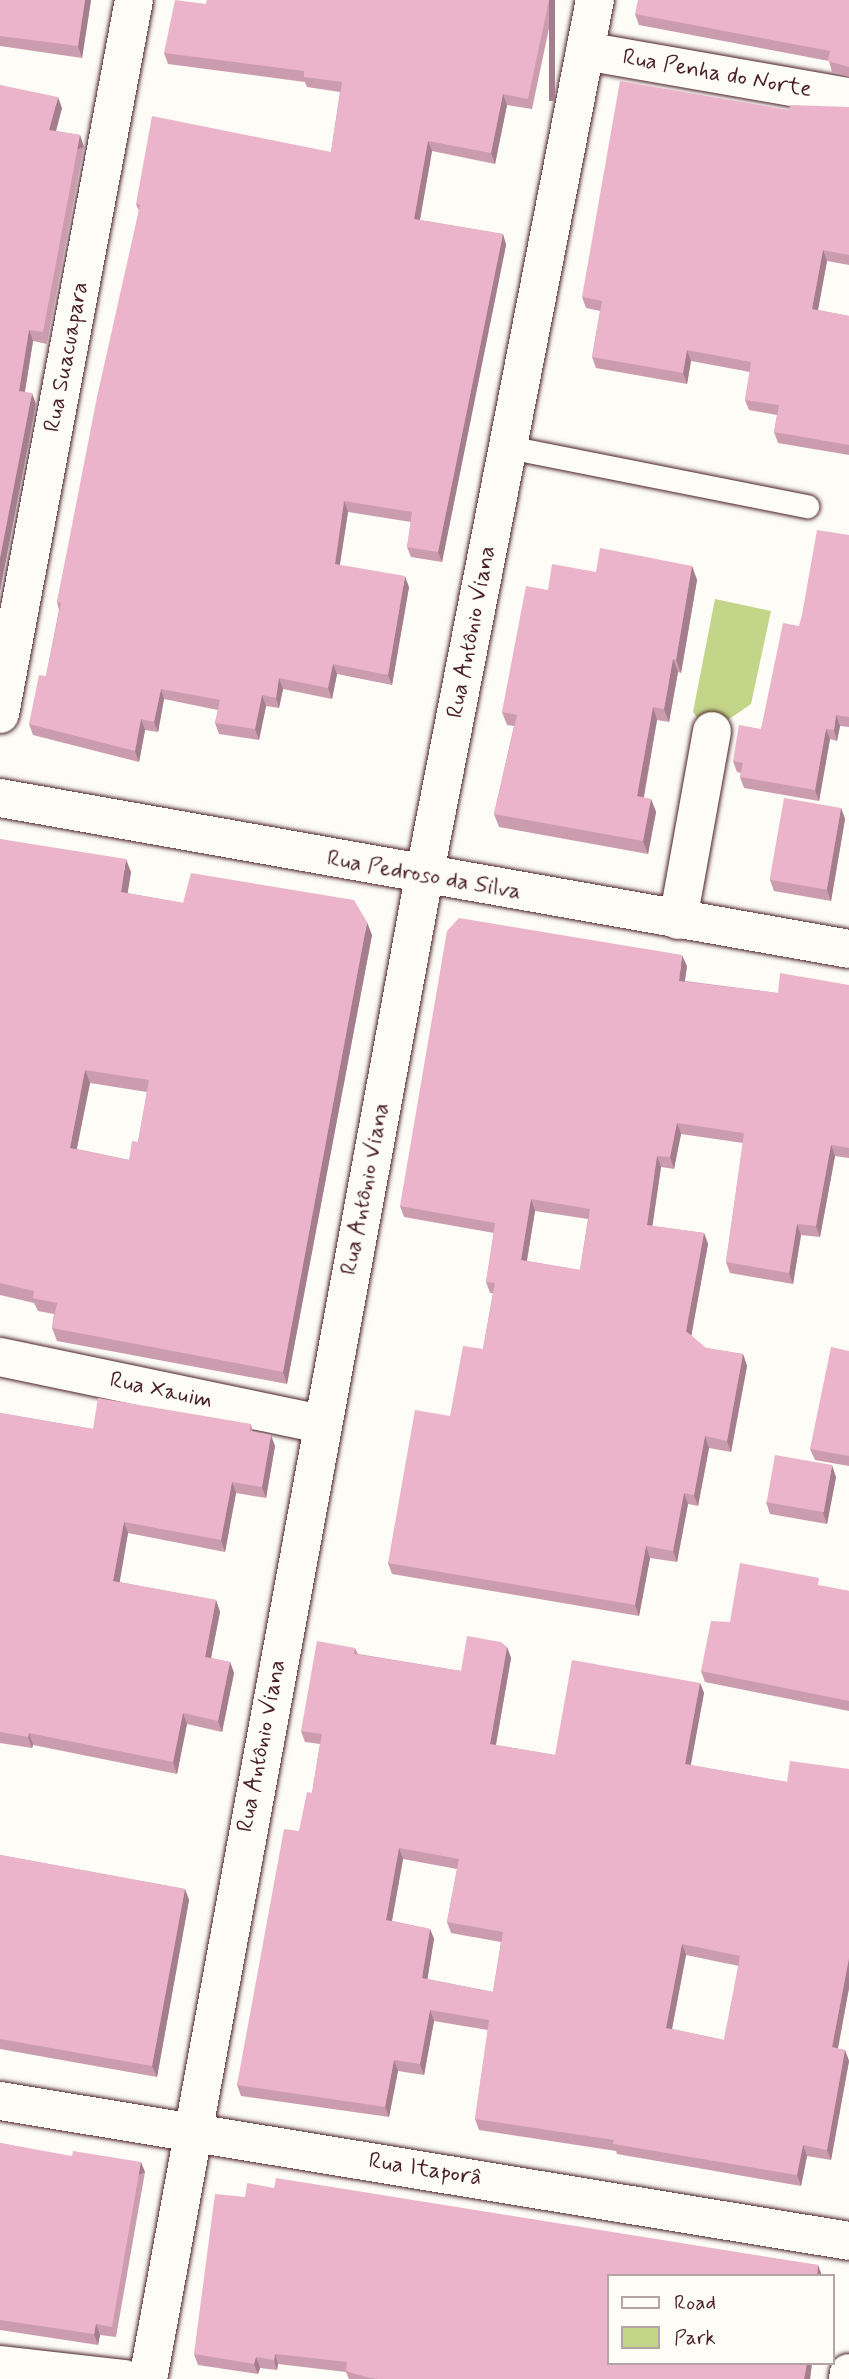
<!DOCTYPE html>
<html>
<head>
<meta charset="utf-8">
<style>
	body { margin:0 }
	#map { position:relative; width:849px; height:2379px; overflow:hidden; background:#fdfcf7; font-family:Mynerve,sans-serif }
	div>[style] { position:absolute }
	.green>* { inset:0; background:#c3d589 }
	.roads { filter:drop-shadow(0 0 2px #4a1f2b) drop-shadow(0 0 2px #4a1f2b) }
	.service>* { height:23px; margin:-11.5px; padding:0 11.5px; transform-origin:11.5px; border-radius:11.5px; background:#fdfcf7 }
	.minor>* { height:38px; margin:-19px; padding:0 19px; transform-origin:19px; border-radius:19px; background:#fdfcf7 }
	.tertiary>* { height:38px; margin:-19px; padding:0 19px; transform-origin:19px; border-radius:19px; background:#fdfcf7 }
	.wall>* { inset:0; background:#cb9bae }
	.shaded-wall>* { inset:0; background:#a57e8d; transform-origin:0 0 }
	.building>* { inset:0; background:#ecb4ca; transform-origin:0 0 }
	span { translate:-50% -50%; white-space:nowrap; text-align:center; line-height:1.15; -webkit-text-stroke:5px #fdfcf7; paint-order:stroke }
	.street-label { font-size:23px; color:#4a1f2b }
	.legend { position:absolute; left:607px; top:2274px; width:228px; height:91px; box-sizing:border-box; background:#fdfcf7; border:2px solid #b5a4a5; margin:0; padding:9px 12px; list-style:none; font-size:21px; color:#4a1f2b }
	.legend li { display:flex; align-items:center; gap:14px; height:35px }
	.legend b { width:35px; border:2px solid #b5a4a5 }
</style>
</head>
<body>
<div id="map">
	<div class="green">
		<div style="clip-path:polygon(715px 599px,771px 611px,751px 704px,725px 722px,699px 720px,693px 712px)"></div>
	</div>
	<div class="roads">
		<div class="service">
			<div style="left:508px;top:447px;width:305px;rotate:11.2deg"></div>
		</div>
		<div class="minor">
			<div style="left:585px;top:51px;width:268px;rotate:9.9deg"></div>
			<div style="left:0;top:714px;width:726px;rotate:-79.37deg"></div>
			<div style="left:678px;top:920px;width:192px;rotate:-79.8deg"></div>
			<div style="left:0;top:1357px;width:329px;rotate:11.8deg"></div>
			<div style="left:0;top:2101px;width:860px;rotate:9.36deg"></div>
			<div style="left:0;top:2365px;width:125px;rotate:6.4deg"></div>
			<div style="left:148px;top:2379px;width:1527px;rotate:-79.59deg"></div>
			<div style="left:424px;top:877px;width:894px;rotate:-78.97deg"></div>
			<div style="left:848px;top:2379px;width:6px;rotate:-81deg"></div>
		</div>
		<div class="tertiary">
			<div style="left:0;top:798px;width:862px;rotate:10.08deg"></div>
		</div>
	</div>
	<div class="wall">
		<div style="clip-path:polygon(0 0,91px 0,82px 58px,0 46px)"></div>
		<div style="clip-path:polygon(207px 0,555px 0,532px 109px,507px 105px,495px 164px,432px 151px,420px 220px,503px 234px,506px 245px,442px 562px,411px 557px,407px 547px,411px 522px,348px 512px,340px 565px,409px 587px,392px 685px,337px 674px,332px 699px,283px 689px,279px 708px,266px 706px,259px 740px,219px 734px,215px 723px,218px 710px,164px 699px,158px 732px,145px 730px,139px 762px,33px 735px,29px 724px,46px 676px,59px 610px,57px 602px,139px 211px,136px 204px,331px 152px,340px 92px,307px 87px,305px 82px,168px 64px,164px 53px,206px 4px)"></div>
		<div style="clip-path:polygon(849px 0,849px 77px,832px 72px,829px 61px,639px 25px,635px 14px)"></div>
		<div style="clip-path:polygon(0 85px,62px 108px,56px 131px,80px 135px,84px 147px,47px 344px,33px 341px,25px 392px,36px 404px,0 591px)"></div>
		<div style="clip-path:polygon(849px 107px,849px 265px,827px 261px,818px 310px,849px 316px,849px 455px,778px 443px,774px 432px,777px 415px,749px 410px,745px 400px,750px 372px,691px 361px,687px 384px,596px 368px,592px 357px,600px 311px,586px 308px,582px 297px,789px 110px)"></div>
		<div style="clip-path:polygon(849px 535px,849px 727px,840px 726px,837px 741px,830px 739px,819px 801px,744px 788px,740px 777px,741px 773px,737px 772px,733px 761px,761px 729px,799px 626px)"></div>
		<div style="clip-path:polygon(692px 566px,697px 580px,681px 673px,678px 672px,669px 722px,657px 720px,644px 798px,651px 799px,656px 812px,648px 854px,499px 827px,494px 814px,514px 726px,507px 725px,502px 712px,548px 590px,596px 572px)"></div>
		<div style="clip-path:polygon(841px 808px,845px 819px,831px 901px,774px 891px,770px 880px)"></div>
		<div style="clip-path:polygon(evenodd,0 839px,131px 872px,127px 893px,183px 903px,372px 935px,287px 1384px,57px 1341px,52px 1328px,54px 1314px,38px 1311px,34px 1303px,0 1295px,0 839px,90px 1083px,147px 1092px,138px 1142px,129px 1160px,77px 1149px,90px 1083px)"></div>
		<div style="clip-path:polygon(evenodd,687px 966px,685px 981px,778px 993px,849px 985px,849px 1158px,835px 1156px,820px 1237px,801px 1235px,793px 1284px,730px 1273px,726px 1262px,743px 1143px,681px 1134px,674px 1169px,661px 1167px,652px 1226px,704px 1233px,708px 1244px,691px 1336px,706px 1348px,743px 1354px,747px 1366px,731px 1452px,709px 1448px,698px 1506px,688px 1504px,677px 1562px,650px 1558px,639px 1616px,392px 1574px,388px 1563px,450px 1416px,483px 1349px,493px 1293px,490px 1293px,486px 1282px,494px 1233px,404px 1217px,400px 1206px,687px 966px,535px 1211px,588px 1219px,580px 1270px,527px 1261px,535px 1211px)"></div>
		<div style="clip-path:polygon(849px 1351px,849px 1466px,815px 1460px,810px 1449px)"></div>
		<div style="clip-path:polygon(0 1413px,93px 1429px,251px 1424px,253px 1432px,275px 1446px,266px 1498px,236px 1493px,225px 1552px,128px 1533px,119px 1582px,216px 1600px,220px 1612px,211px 1658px,230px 1662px,234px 1673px,222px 1732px,187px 1724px,177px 1774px,33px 1745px,32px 1748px,0 1743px)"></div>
		<div style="clip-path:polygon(836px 1477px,827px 1524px,770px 1514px,766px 1502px)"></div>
		<div style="clip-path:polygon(822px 1586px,849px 1591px,849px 1711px,705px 1682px,701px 1671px,730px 1622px)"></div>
		<div style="clip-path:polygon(evenodd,507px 1647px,511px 1658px,496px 1745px,555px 1755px,700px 1683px,704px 1693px,690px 1765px,787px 1782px,849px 1769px,849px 1988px,838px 2049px,845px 2050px,849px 2061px,831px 2160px,807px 2156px,801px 2186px,617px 2154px,616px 2151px,479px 2130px,475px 2119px,488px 2030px,434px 2021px,424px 2075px,398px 2071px,389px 2117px,241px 2096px,237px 2085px,299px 1831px,312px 1793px,320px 1744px,305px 1742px,301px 1731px,355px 1648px,358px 1654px,461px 1671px,507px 1647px,403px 1859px,457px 1869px,447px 1922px,451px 1933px,501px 1942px,493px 1992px,427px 1979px,434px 1939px,430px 1929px,392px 1921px,403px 1859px,507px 1647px,686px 1955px,739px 1966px,724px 2040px,672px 2029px,686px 1955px)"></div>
		<div style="clip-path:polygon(0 1855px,185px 1889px,189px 1900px,157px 2077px,0 2049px)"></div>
		<div style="clip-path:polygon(0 2143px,145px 2172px,116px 2337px,100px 2335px,98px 2345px,0 2330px)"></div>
		<div style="clip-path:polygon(274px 2188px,818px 2265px,822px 2276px,609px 2276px,609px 2363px,812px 2363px,810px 2379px,349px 2379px,346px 2372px,278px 2364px,277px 2370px,260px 2368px,258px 2374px,198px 2365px,194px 2354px,245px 2197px)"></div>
	</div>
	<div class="shaded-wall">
		<div style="clip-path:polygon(85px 0,91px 0,82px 58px,78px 46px)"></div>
		<div style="left:549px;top:0;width:6px;height:101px"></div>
		<div style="clip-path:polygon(503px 94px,507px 105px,495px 164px,491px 153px)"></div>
		<div style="clip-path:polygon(58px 97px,62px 108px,53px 142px,49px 130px)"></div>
		<div style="left:80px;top:135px;width:13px;height:200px;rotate:72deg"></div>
		<div style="clip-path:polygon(428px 141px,432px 151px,418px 230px,414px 219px)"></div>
		<div style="clip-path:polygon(503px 234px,506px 245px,442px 562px,438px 552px)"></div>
		<div style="clip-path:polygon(823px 250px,827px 261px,816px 320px,812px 309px)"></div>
		<div style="clip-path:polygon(29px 330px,33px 341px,23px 402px,19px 391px)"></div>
		<div style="clip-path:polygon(687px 350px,691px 361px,687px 384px,683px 373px)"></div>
		<div style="clip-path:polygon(32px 393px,36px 404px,0 591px,0 558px)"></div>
		<div style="clip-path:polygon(344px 501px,348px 512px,338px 575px,335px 564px)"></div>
		<div style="clip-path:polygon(692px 566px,697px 580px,681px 673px,676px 660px)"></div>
		<div style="clip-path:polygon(405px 576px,409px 587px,392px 685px,388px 675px)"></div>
		<div style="clip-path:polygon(673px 659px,678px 672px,669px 722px,664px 709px)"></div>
		<div style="clip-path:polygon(333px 664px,337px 674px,332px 699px,328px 688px)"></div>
		<div style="clip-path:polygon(279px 678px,283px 689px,279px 708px,276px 698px)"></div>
		<div style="clip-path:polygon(161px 689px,164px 699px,158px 732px,154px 722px)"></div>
		<div style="clip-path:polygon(262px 695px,266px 706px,259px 740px,255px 729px)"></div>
		<div style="clip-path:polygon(653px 707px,657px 720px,641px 810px,637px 796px)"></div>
		<div style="clip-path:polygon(836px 715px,840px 726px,837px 741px,834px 730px)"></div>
		<div style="clip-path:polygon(141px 719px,145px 730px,139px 762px,135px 751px)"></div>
		<div style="clip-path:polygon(826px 729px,830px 739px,819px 801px,815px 790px)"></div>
		<div style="clip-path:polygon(651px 799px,656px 812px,648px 854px,643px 841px)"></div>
		<div style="clip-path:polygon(841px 808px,845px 819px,831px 901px,827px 890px)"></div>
		<div style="clip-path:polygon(126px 859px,131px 872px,126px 904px,121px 892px)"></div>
		<div style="clip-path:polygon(367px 922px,372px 935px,287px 1384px,283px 1372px)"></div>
		<div style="clip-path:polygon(682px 955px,687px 966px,683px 992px,679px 981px)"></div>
		<div style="clip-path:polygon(85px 1070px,90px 1083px,74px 1161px,70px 1148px)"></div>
		<div style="clip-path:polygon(677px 1123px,681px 1134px,674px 1169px,670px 1157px)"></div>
		<div style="clip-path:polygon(831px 1145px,835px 1156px,820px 1237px,816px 1226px)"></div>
		<div style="clip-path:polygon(657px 1156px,661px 1167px,651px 1236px,647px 1225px)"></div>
		<div style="clip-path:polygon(531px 1199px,535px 1211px,525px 1271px,521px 1260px)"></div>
		<div style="clip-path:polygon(797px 1224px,801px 1235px,793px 1284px,789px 1273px)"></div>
		<div style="clip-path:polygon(704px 1233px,708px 1244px,690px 1343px,686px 1331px)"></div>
		<div style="clip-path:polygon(743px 1354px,747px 1366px,731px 1452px,727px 1441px)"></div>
		<div style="clip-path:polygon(271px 1435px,275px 1446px,266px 1498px,262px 1487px)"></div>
		<div style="clip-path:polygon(705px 1436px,709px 1448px,698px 1506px,694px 1495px)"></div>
		<div style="clip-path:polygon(832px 1465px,836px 1477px,827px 1524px,823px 1513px)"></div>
		<div style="clip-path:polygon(232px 1482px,236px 1493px,225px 1552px,221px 1540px)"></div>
		<div style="clip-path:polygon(684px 1493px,688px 1504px,677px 1562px,673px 1551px)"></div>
		<div style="clip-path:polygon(124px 1522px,128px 1533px,118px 1592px,113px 1581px)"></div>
		<div style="clip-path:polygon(646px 1546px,650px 1558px,639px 1616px,635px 1605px)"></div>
		<div style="clip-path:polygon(216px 1600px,220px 1612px,209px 1668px,205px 1657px)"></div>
		<div style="clip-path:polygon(507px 1647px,511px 1658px,494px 1755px,490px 1744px)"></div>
		<div style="clip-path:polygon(230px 1662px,234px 1673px,222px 1732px,218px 1721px)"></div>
		<div style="clip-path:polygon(700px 1683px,704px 1693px,689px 1775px,685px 1764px)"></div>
		<div style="clip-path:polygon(183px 1713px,187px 1724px,177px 1774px,173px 1762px)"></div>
		<div style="clip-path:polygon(29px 1733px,33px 1745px,32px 1748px,28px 1737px)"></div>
		<div style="clip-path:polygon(399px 1848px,403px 1859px,390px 1931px,386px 1920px)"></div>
		<div style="clip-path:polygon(185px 1889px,189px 1900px,157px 2077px,152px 2066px)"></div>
		<div style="clip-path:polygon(430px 1929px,434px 1939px,426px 1988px,422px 1978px)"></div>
		<div style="clip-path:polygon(682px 1944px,686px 1955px,670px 2039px,666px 2028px)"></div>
		<div style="clip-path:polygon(849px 1958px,849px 1988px,836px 2058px,832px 2047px)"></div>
		<div style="clip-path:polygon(430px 2010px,434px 2021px,424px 2075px,420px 2064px)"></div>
		<div style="clip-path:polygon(845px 2050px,849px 2061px,831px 2160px,827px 2150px)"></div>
		<div style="clip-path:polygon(394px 2060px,398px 2071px,389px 2117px,385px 2107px)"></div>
		<div style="clip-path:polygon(803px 2145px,807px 2156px,801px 2186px,797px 2175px)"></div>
		<div style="left:141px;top:2162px;width:11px;height:168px;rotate:68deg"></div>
		<div style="clip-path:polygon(818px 2265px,822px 2276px,817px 2276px)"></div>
		<div style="clip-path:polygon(96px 2324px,100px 2335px,98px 2345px,94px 2334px)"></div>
		<div style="clip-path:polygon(275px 2354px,278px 2364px,277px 2370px,274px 2360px)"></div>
		<div style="clip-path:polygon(256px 2357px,260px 2368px,258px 2374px,254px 2364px)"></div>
		<div style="clip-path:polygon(807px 2363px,812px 2363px,810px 2379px,804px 2379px)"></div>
	</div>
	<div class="building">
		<div style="clip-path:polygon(0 0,85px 0,78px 46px,0 36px)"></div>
		<div style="clip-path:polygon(175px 0,206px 4px,207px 0,549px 0,528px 99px,503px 94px,491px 153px,428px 141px,414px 219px,503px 234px,438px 552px,407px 547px,412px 512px,344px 501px,335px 564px,405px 576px,388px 675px,333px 664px,328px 688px,279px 678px,276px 698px,262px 695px,255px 729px,215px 723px,220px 700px,161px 689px,154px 722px,141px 719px,135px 751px,29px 724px,39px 675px,46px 676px,61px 603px,57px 602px,97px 397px,140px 205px,136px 204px,152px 116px,331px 152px,342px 82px,304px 77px,304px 71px,164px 53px)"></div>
		<div style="clip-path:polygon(638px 0,849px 0,849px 67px,828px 61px,830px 51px,635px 14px)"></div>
		<div style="clip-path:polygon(620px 81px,789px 110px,790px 105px,849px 107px,849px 255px,823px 250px,812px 309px,849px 316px,849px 445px,774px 432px,779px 405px,745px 400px,751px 362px,687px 350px,683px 373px,592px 357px,602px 301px,582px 297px)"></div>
		<div style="clip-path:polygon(0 85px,58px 97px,49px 130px,80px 135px,43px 332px,29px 330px,19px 391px,32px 393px,0 558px)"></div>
		<div style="clip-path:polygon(817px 530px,849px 535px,849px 717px,836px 715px,834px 730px,826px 729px,815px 790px,740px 777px,743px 763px,733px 761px,739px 725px,761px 729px,783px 623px,799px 626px,802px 615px)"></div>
		<div style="clip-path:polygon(600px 548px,692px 566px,676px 660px,673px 659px,664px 709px,653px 707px,637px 796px,651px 799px,643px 841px,494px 814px,517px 715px,502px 712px,526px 586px,548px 590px,552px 564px,596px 572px)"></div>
		<div style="left:784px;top:798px;width:58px;height:83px;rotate:10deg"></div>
		<div style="clip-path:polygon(evenodd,0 839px,126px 859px,121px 892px,183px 903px,191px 873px,354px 900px,367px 922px,283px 1372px,52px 1328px,57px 1303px,33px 1298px,34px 1291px,0 1283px,0 839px,85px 1070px,149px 1080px,138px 1142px,132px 1141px,129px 1160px,70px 1148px,85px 1070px)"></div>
		<div style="clip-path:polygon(evenodd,459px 918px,682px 955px,679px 981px,778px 993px,780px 973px,849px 985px,849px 1148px,831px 1145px,816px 1226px,797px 1224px,789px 1273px,726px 1262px,744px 1133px,677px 1123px,670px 1157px,657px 1156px,647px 1225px,704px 1233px,686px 1331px,706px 1348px,743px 1354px,727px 1441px,705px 1436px,694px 1495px,684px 1493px,673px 1551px,646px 1546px,635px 1605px,388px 1563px,415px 1410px,450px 1416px,463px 1346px,483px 1349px,495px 1283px,486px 1282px,495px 1223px,400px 1206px,447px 931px,459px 918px,531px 1199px,590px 1209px,580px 1270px,521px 1260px,531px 1199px)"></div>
		<div style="clip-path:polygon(831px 1347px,849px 1351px,849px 1456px,810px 1449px)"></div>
		<div style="clip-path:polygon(98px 1398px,251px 1424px,249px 1431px,271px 1435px,262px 1487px,232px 1482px,221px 1540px,124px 1522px,113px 1581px,216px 1600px,205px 1657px,230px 1662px,218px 1721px,183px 1713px,173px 1762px,29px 1733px,28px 1737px,0 1732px,0 1413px,93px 1429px)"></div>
		<div style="left:775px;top:1455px;width:58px;height:48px;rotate:10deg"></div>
		<div style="clip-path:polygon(740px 1563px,819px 1578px,818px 1585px,849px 1591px,849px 1701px,701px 1671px,711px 1621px,730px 1622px)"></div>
		<div style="clip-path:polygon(evenodd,467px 1636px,501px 1642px,507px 1647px,490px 1744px,555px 1755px,572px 1660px,700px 1683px,685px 1764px,787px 1782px,790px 1761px,849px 1769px,849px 1958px,832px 2047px,845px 2050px,827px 2150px,803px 2145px,797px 2175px,613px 2144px,614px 2140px,475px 2119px,489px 2020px,430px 2010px,420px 2064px,394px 2060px,385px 2107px,237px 2085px,284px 1829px,299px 1831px,307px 1792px,312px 1793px,322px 1734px,301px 1731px,317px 1641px,355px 1648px,354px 1654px,461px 1671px,467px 1636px,399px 1848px,459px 1859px,447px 1922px,503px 1932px,493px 1992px,422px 1978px,430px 1929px,386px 1920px,399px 1848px,467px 1636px,682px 1944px,740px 1956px,724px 2040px,666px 2028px,682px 1944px)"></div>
		<div style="clip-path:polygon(0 1855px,185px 1889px,152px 2066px,0 2039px)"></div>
		<div style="clip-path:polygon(0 2143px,72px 2156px,73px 2151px,141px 2162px,112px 2327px,96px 2324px,94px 2334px,0 2320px)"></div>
		<div style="clip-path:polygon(276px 2178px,818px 2265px,817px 2276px,609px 2276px,609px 2363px,807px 2363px,804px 2379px,379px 2379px,366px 2377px,346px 2371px,347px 2362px,275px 2354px,274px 2360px,256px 2357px,254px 2364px,194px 2354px,215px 2194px,245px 2197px,247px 2183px,274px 2188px)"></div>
	</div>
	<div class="street-label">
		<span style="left:717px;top:74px;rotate:10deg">Rua Penha do Norte</span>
		<span style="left:67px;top:357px;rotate:-79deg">Rua Suacuapara</span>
		<span style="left:472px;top:632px;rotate:-79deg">Rua Antônio Viana</span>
		<span style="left:424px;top:876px;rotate:10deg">Rua Pedroso da Silva</span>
		<span style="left:366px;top:1189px;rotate:-79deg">Rua Antônio Viana</span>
		<span style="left:161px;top:1391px;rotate:12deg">Rua Xauim</span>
		<span style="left:262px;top:1746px;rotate:-79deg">Rua Antônio Viana</span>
		<span style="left:425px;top:2170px;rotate:9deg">Rua Itaporâ</span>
	</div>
	<ul class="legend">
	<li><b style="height:9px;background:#fdfcf7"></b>Road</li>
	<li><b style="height:19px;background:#c3d589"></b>Park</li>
	</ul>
</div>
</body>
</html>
